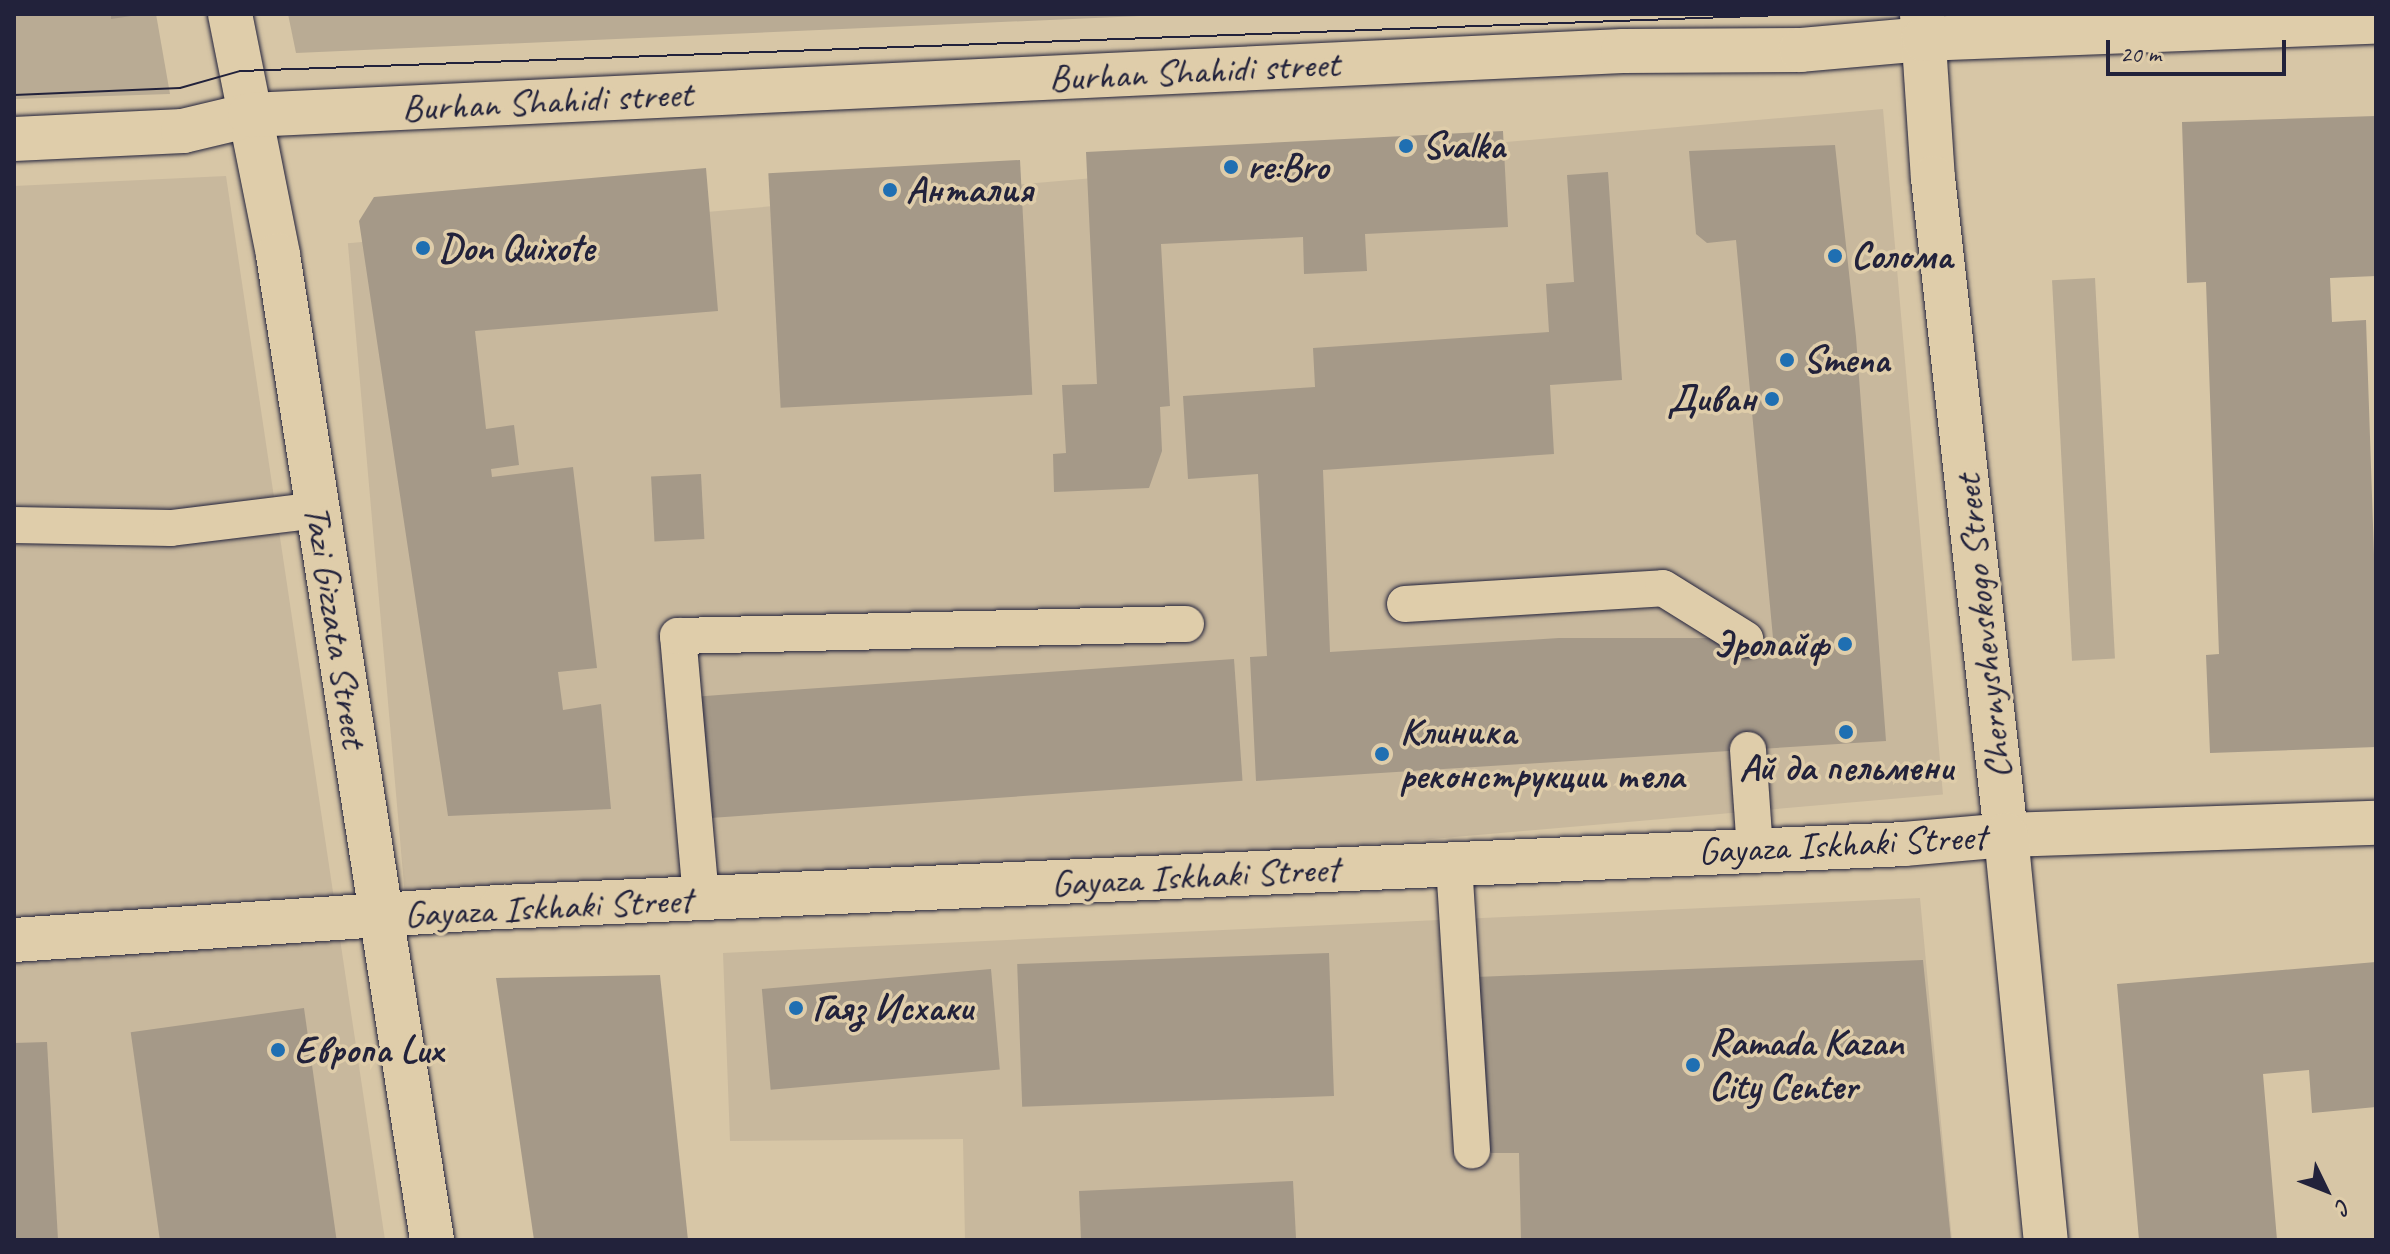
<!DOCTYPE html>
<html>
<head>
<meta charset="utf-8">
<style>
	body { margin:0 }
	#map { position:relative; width:2390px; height:1254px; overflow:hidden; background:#d7c6a6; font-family:Caveat,sans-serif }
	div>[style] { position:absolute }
	.built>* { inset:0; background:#c8b89d; transform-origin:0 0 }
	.green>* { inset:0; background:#b9ab94; transform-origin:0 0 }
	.building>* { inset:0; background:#a59988; transform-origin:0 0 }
	.roads { filter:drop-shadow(0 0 2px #22223b) drop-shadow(0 0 2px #22223b) }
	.lane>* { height:36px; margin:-18px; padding:0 18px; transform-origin:18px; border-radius:18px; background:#dfcdaa }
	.street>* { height:44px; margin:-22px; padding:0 22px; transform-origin:22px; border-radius:22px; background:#dfcdaa }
	.secondary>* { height:44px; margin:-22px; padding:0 22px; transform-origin:22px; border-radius:22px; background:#dfcdaa }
	.tram>* { height:2px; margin:-1px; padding:0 1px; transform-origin:1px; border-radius:1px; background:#22223b }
	.dots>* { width:22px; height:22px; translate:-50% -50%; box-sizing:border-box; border:4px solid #dfcdaa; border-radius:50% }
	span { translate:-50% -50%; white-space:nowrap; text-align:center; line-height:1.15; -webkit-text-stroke:7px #dfcdaa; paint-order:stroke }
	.street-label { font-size:38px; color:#22223b }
	.poi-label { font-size:38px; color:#22223b; font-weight:700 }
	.left { translate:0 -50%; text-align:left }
	.right { translate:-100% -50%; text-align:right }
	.frame { position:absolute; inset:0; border:16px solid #22223b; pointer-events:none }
	.north { position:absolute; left:2286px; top:1150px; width:80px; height:80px; -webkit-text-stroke:6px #dfcdaa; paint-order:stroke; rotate:133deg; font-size:22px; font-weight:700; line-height:32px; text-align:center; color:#22223b }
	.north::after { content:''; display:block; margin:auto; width:28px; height:36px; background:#22223b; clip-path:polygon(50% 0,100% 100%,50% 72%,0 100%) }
	.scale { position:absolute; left:2106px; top:40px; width:180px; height:36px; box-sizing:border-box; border:4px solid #22223b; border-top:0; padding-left:10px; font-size:24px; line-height:28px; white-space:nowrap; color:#22223b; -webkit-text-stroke:6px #dfcdaa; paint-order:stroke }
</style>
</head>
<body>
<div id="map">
	<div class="built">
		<div style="left:1883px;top:109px;width:688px;height:1541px;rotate:85deg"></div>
		<div style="clip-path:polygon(226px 176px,385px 1240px,14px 1240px,14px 186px)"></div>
		<div style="clip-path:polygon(1920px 898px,1952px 1240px,965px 1240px,963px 1139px,730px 1141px,723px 953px)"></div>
	</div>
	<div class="green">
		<div style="clip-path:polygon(14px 14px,156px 14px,170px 94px,14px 99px)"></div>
		<div style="clip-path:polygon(288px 14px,1185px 14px,296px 53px)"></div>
		<div style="left:2095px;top:278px;width:381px;height:43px;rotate:87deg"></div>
	</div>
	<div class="building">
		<div style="clip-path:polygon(111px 14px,131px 14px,131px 16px,111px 19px)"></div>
		<div style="clip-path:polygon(2376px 116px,2376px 276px,2330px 278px,2332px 322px,2366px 320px,2376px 613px,2376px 747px,2210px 753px,2206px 655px,2219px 654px,2206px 282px,2187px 283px,2182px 122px)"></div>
		<div style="clip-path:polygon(1503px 131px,1508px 227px,1365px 234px,1367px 271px,1304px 274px,1303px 237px,1161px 244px,1170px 406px,1160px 407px,1162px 451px,1149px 488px,1054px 492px,1053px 454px,1066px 453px,1062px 385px,1097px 384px,1086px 152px)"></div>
		<div style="clip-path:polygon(1835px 145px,1856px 337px,1886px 741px,1256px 781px,1250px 657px,1267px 656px,1258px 474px,1188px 479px,1183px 396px,1315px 387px,1313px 348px,1549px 332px,1546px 284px,1574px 282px,1567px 175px,1608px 172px,1622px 380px,1550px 385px,1554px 454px,1323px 470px,1330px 652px,1559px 638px,1773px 638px,1736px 240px,1707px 243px,1696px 234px,1689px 151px)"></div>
		<div style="left:1020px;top:160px;width:235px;height:252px;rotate:87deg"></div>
		<div style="clip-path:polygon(706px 168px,718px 311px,475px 331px,486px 429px,514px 425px,519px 465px,491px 469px,492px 477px,573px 467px,597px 668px,558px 672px,563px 710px,601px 704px,611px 809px,448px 816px,359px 221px,374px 197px)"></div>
		<div style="left:701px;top:474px;width:65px;height:50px;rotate:87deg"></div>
		<div style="left:1234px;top:659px;width:122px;height:537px;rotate:86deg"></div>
		<div style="left:1329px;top:953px;width:143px;height:312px;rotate:88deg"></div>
		<div style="clip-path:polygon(1923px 960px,1951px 1240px,1521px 1240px,1519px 1153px,1456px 1153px,1450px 978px)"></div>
		<div style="clip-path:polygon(2376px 962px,2376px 1107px,2312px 1113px,2309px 1070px,2263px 1074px,2277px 1240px,2139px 1240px,2117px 984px)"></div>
		<div style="left:991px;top:969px;width:101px;height:230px;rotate:85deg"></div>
		<div style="clip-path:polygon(660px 975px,688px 1240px,534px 1240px,496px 978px)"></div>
		<div style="left:304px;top:1008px;width:234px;height:175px;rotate:82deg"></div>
		<div style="clip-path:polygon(47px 1042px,58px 1240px,14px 1240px,14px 1043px)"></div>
		<div style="clip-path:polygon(1293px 1181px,1296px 1238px,1081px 1240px,1079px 1191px)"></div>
	</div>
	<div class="roads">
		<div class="lane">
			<div style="left:14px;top:525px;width:157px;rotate:1.1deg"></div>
			<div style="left:171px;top:528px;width:147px;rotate:-7deg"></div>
			<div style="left:1405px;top:604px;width:258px;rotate:-3.5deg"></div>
			<div style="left:1663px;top:588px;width:97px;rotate:31.9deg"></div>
			<div style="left:1748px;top:750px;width:99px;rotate:86deg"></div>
			<div style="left:1454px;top:864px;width:287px;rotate:86.4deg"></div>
			<div style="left:701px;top:898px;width:263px;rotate:-95deg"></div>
			<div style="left:678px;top:636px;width:508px;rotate:-1.35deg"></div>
		</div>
		<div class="street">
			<div style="left:230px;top:14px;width:246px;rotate:78.7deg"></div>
			<div style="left:278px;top:255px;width:997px;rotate:81.11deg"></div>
			<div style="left:14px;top:139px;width:169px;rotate:-2.7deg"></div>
			<div style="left:183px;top:131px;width:69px;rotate:-13.4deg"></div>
			<div style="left:250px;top:115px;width:1374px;rotate:-2.67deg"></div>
			<div style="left:1623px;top:51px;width:178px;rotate:-0.3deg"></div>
			<div style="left:1801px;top:50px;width:123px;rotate:-5.1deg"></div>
			<div style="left:14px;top:940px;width:489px;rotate:-3.9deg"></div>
			<div style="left:502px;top:907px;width:1403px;rotate:-2.57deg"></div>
			<div style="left:1904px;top:844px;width:102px;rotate:-5deg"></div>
			<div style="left:2006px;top:835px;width:370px;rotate:-1.9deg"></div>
		</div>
		<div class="secondary">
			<div style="left:1922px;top:14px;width:164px;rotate:86.2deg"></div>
			<div style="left:1933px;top:178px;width:661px;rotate:83.66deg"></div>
			<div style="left:2006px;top:835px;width:407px;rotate:84.4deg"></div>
			<div style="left:1924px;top:39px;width:452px;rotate:-2.2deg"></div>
		</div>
	</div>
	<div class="tram">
		<div style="left:14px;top:95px;width:166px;rotate:-2.4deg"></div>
		<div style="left:180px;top:88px;width:62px;rotate:-15.8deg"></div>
		<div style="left:240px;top:71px;width:1570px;rotate:-2.08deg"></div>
	</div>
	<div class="dots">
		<div style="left:1406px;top:146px;background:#1f6fb2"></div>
		<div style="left:1231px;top:167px;background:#1f6fb2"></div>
		<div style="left:890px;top:190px;background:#1f6fb2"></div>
		<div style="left:423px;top:248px;background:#1f6fb2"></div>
		<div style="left:1835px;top:256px;background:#1f6fb2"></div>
		<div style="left:1787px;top:360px;background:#1f6fb2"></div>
		<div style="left:1772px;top:399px;background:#1f6fb2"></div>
		<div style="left:1845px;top:644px;background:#1f6fb2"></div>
		<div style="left:1846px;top:732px;background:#1f6fb2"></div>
		<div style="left:1382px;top:754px;background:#1f6fb2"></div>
		<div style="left:796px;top:1008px;background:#1f6fb2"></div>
		<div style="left:278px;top:1050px;background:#1f6fb2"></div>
		<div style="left:1693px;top:1065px;background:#1f6fb2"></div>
	</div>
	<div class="street-label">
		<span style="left:1194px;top:71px;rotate:-3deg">Burhan Shahidi street</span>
		<span style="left:547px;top:101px;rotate:-3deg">Burhan Shahidi street</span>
		<span style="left:336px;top:626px;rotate:81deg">Tazi Gizzata Street</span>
		<span style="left:1983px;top:627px;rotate:-96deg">Chernyshevskogo Street</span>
		<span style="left:1842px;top:844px;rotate:-3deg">Gayaza Iskhaki Street</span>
		<span style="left:1195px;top:876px;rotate:-3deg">Gayaza Iskhaki Street</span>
		<span style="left:548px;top:907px;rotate:-3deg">Gayaza Iskhaki Street</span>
	</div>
	<div class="poi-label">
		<span class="left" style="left:1422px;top:146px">Svalka</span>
		<span class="left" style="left:1247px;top:167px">re:Bro</span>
		<span class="left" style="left:906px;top:190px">Анталия</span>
		<span class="left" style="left:439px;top:248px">Don Quixote</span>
		<span class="left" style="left:1851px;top:256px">Солома</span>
		<span class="left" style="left:1803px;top:360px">Smena</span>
		<span class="right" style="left:1756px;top:399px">Диван</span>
		<span class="right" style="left:1829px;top:644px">Эролайф</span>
		<span class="left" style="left:1400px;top:754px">Клиника<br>реконструкции тела</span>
		<span style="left:1846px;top:768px">Ай да пельмени</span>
		<span class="left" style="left:812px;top:1008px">Гаяз Исхаки</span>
		<span class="left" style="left:1709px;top:1065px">Ramada Kazan<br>City Center</span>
		<span class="left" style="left:294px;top:1050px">Европа Lux</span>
	</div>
	<div class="frame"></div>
	<div class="north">С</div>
	<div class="scale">20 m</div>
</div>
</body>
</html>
